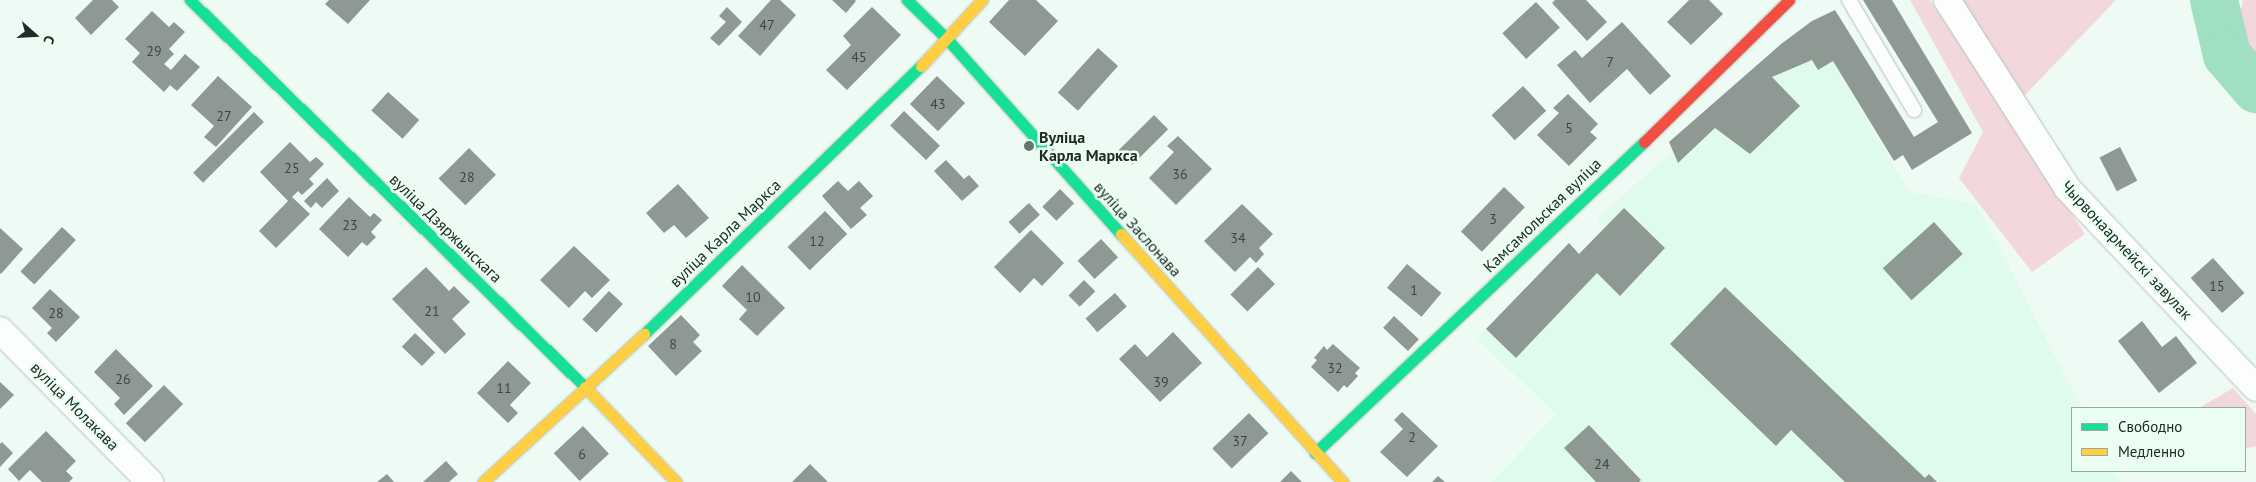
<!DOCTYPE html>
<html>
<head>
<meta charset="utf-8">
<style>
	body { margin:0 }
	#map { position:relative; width:2256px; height:482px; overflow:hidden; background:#eefaf4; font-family:"PT Sans",sans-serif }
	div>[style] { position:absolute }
	.built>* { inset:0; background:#dffbed }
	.green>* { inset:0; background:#f2d8dc }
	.river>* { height:48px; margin:-24px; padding:0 24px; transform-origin:24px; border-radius:24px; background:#a0dfc2 }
	.building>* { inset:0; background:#8e9994; transform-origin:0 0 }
	.roads { filter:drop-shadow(0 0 1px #b6c2bc) drop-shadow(0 0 1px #b6c2bc) }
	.lane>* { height:14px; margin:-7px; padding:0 7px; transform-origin:7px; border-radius:7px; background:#fcfefd }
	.street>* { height:26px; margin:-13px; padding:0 13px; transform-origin:13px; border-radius:13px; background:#fcfefd }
	.fast>* { height:11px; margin:-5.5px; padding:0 5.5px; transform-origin:5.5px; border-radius:5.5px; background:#16e098 }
	.slow>* { height:11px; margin:-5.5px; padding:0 5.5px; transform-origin:5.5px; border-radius:5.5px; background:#ffcf43 }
	.jam>* { height:11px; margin:-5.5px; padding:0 5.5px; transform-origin:5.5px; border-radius:5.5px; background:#f24e42 }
	.dots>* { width:14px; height:14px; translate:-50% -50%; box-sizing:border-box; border:2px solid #eafef3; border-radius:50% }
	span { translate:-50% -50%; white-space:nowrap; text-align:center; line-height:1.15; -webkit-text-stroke:5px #eafef3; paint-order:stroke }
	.number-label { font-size:14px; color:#3c4742 }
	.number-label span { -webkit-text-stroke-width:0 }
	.poi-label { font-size:16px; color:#202c26; font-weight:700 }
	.left { translate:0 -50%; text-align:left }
	.street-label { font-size:16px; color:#202c26 }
	.legend { position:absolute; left:2071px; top:407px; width:175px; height:65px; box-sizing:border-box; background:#eafef3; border:1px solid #99aaa1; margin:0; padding:6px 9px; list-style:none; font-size:15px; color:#202c26 }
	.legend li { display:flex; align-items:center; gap:10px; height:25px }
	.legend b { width:25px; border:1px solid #99aaa1 }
	.north { position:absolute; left:10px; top:10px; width:50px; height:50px; -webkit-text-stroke:4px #eafef3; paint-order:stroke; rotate:109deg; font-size:14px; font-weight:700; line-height:20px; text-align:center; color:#202c26 }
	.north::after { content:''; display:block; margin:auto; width:18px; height:22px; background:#202c26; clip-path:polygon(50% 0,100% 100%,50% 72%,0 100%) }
</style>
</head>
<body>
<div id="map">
	<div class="built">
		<div style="clip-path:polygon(1812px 60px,1818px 70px,1833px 61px,1909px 192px,1976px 204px,2082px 408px,2072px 408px,2072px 471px,2114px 471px,2120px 482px,1491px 482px,1556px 415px,1477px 338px,1569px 243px,1580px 254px,1604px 228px,1597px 218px,1670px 154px,1679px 163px,1772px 77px)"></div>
	</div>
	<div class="green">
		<div style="clip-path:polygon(1910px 0,1930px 0,2085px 234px,2032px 272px,1959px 178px,1983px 132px)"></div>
		<div style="clip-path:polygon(1959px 0,2116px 0,2024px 96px)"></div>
		<div style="clip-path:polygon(2243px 0,2256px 0,2256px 59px,2235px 36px)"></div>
		<div style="clip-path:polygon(2233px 388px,2256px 414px,2256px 446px,2245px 449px,2245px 408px,2199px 408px)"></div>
	</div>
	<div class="river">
		<div style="left:2214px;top:0;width:57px;rotate:76.7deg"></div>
		<div style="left:2227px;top:55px;width:45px;rotate:49.5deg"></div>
	</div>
	<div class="building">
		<div style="clip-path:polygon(93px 0,112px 0,119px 7px,91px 35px,75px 18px)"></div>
		<div style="clip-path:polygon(329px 0,370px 0,348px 24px,325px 4px)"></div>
		<div style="clip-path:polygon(771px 0,780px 0,796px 15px,760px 56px,738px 36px)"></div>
		<div style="clip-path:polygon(832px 0,855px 0,856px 1px,846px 13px)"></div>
		<div style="clip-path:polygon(1009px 0,1036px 0,1058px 21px,1025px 56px,989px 22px)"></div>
		<div style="clip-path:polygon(1555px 0,1586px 0,1607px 22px,1587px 41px,1552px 3px)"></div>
		<div style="clip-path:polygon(1689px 0,1709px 0,1723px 14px,1691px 45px,1667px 22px)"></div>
		<div style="clip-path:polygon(1863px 0,1892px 0,1972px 133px,1912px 170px,1903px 155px,1894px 161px,1833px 61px,1818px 70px,1812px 60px,1772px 77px,1800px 106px,1750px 154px,1715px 128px,1678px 163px,1669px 142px,1781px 44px,1812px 21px,1835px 10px,1914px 137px,1938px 122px)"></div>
		<div style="left:1536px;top:2px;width:35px;height:46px;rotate:47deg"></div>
		<div style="clip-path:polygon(727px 7px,742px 22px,719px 46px,710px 38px,726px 22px,719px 16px)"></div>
		<div style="clip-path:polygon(872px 7px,901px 35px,847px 90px,826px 70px,851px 45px,843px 36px)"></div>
		<div style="clip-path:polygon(152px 11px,169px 27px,174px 22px,185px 32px,169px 49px,174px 54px,164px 64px,171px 70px,185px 54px,200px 67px,177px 91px,170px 85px,164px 92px,132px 62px,140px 53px,125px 39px)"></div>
		<div style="clip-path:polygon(1622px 22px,1671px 76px,1650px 95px,1627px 69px,1590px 103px,1557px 65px,1575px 50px,1582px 58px)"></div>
		<div style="left:1098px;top:48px;width:27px;height:60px;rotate:42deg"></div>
		<div style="clip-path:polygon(218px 76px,252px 107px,216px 147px,204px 137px,214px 126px,191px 105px)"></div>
		<div style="left:937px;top:76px;width:39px;height:39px;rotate:44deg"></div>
		<div style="left:1523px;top:86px;width:34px;height:43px;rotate:47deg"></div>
		<div style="left:388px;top:92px;width:42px;height:25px;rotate:42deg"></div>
		<div style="clip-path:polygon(1568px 94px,1598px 124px,1590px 132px,1597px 138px,1569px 166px,1537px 135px,1559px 113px,1553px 108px)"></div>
		<div style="left:904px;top:111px;width:50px;height:20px;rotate:44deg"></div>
		<div style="left:254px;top:112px;width:14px;height:86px;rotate:45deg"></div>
		<div style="left:1154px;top:115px;width:20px;height:50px;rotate:45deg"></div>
		<div style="clip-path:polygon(1178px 136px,1212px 169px,1176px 205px,1149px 178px,1174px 152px,1167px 146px)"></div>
		<div style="clip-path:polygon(290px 142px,310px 162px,316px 157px,324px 164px,309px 179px,314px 184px,302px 195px,298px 191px,292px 197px,310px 214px,276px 248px,259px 231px,288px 201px,260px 172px)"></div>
		<div style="left:2120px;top:147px;width:38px;height:23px;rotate:63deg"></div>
		<div style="left:469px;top:148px;width:38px;height:43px;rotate:45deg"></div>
		<div style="clip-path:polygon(946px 160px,964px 179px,969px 175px,979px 186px,962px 201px,934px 171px)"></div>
		<div style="clip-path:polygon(327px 178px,339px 191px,322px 208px,316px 202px,311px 208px,304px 201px)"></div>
		<div style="clip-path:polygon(838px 181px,848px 191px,859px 181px,873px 196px,860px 208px,867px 215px,851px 229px,822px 196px)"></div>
		<div style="clip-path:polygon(678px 184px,709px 218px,686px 238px,674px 225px,664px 233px,646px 213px)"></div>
		<div style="left:1504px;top:187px;width:29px;height:62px;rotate:44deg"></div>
		<div style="left:1060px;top:189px;width:20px;height:25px;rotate:45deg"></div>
		<div style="clip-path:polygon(349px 197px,370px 217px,374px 213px,382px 220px,371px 232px,376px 237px,367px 246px,362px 242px,348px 257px,319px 229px)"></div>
		<div style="left:1029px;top:203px;width:16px;height:28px;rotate:47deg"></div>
		<div style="clip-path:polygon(1242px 204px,1273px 234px,1259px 248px,1264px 254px,1256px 263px,1250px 257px,1235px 272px,1204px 241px)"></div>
		<div style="clip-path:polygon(1624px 208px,1665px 248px,1620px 296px,1597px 273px,1516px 358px,1486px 329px,1569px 243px,1579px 254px)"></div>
		<div style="left:825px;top:211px;width:32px;height:52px;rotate:46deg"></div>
		<div style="left:1934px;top:222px;width:43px;height:69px;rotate:48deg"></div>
		<div style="left:62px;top:227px;width:19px;height:61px;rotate:43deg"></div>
		<div style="clip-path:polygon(0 228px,23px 249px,1px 274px,0 273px)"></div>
		<div style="clip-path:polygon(1031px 230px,1064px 263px,1042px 286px,1034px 278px,1020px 293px,994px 267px)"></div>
		<div style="left:1101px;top:239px;width:25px;height:32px;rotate:47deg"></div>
		<div style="clip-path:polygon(574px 246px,610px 280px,592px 298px,585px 291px,569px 308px,540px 280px)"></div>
		<div style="left:2213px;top:258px;width:47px;height:30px;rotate:48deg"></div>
		<div style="left:1407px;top:264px;width:45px;height:31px;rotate:40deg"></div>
		<div style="clip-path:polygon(742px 265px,785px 308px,757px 336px,739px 319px,747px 310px,722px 286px)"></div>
		<div style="clip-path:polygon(426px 267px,449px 291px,454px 286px,470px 302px,452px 319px,466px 334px,445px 354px,392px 299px)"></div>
		<div style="left:1258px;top:267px;width:24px;height:39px;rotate:45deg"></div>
		<div style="left:1084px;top:280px;width:16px;height:22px;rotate:45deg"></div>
		<div style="clip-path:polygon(1725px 287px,1925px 478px,1929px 474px,1937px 482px,1845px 482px,1791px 430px,1776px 446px,1670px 344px)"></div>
		<div style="clip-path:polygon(50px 289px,80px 317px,56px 342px,47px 333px,52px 328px,32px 308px)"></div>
		<div style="left:609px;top:291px;width:19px;height:39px;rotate:43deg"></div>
		<div style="left:1115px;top:293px;width:18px;height:39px;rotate:49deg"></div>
		<div style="clip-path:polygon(681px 315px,700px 335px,693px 342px,702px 351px,676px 376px,648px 346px)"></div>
		<div style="left:1394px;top:316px;width:34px;height:16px;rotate:43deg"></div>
		<div style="clip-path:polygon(2142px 321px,2162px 347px,2176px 336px,2197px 363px,2159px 393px,2118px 341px)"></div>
		<div style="clip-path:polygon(1173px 332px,1202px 363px,1160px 402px,1119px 359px,1135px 344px,1147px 357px)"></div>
		<div style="left:415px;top:333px;width:28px;height:19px;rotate:44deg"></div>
		<div style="clip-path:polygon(1333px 344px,1360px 368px,1355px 373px,1358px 376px,1347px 388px,1344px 385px,1338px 392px,1311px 367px,1317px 360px,1314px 358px,1324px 346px,1327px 350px)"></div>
		<div style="clip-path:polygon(116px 349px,153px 386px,124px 415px,114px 404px,120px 398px,94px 372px)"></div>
		<div style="clip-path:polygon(508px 361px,531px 383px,510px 405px,518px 413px,508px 423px,477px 393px)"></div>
		<div style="clip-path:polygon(0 382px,14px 395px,0 409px)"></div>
		<div style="left:164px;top:385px;width:27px;height:54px;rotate:45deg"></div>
		<div style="clip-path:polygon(1402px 412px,1438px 446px,1407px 477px,1380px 452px,1403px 429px,1394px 420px)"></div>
		<div style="left:1249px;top:413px;width:28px;height:51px;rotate:46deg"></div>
		<div style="clip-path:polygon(1589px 425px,1641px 480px,1639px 482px,1596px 482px,1564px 448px)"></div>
		<div style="left:583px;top:426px;width:38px;height:40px;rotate:47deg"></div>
		<div style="clip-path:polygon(46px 431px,76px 461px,66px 471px,73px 478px,69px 482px,42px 482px,30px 470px,19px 481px,8px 469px)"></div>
		<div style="clip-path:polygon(2px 442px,13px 453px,0 467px,0 444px)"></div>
		<div style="clip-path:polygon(446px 461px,458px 474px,449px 482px,423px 482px)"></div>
		<div style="clip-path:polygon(810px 464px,828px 482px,792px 482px)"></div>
		<div style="clip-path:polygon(1291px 471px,1302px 482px,1280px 482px)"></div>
		<div style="clip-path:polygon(387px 474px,394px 482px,377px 482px)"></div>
		<div style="clip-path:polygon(1438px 476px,1445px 482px,1432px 482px)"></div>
	</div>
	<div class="roads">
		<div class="lane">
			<div style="left:1849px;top:0;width:128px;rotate:59.4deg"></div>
		</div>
		<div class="street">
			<div style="left:1947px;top:0;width:223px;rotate:57.4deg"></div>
			<div style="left:2067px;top:188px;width:275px;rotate:46.6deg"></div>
			<div style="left:0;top:330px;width:214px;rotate:45.4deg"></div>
		</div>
		<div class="fast">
			<div style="left:190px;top:0;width:553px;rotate:44.41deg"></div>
			<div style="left:907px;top:0;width:57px;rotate:44.3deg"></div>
			<div style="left:948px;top:40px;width:260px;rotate:48.3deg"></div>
			<div style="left:644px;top:334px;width:385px;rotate:-44.1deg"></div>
			<div style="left:1315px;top:453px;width:453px;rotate:-43.4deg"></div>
		</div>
		<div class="slow">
			<div style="left:921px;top:66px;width:90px;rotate:-47.3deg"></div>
			<div style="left:1121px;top:234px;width:333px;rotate:48.2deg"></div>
			<div style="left:585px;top:387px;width:132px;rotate:46.2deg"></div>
			<div style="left:483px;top:482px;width:219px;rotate:-42.6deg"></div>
		</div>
		<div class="jam">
			<div style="left:1644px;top:142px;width:203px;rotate:-44.4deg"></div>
		</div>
	</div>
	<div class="dots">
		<div style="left:1029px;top:146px;background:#68746e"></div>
	</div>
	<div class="number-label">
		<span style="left:767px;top:25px">47</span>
		<span style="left:154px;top:51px">29</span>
		<span style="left:859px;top:57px">45</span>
		<span style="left:1610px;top:62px">7</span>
		<span style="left:938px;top:104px">43</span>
		<span style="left:224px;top:116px">27</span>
		<span style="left:1569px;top:128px">5</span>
		<span style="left:292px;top:168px">25</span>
		<span style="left:1180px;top:174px">36</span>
		<span style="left:467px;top:177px">28</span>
		<span style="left:1493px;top:219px">3</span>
		<span style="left:350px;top:225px">23</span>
		<span style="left:1238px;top:238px">34</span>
		<span style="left:817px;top:241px">12</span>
		<span style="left:2217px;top:286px">15</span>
		<span style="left:1414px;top:290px">1</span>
		<span style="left:753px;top:297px">10</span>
		<span style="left:432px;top:311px">21</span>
		<span style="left:56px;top:313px">28</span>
		<span style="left:673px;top:344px">8</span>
		<span style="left:1335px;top:368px">32</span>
		<span style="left:123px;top:379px">26</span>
		<span style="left:1161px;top:382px">39</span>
		<span style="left:504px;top:388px">11</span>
		<span style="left:1412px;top:437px">2</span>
		<span style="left:1240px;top:441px">37</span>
		<span style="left:582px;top:454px">6</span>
		<span style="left:1602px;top:464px">24</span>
	</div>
	<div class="poi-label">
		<span class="left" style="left:1039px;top:146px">Вуліца<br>Карла Маркса</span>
	</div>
	<div class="street-label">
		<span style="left:1542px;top:215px;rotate:-44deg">Камсамольская вуліца</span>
		<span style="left:446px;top:228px;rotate:44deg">вуліца Дзяржынскага</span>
		<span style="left:1138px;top:229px;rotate:48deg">вуліца Заслонава</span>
		<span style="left:725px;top:233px;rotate:-44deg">вуліца Карла Маркса</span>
		<span style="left:2127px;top:250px;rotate:47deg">Чырвонаармейскі завулак</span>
		<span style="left:75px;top:406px;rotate:45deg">вуліца Молакава</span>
	</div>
	<ul class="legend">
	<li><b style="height:6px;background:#16e098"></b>Свободно</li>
	<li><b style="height:6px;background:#ffcf43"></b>Медленно</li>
	</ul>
	<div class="north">С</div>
</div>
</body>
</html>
